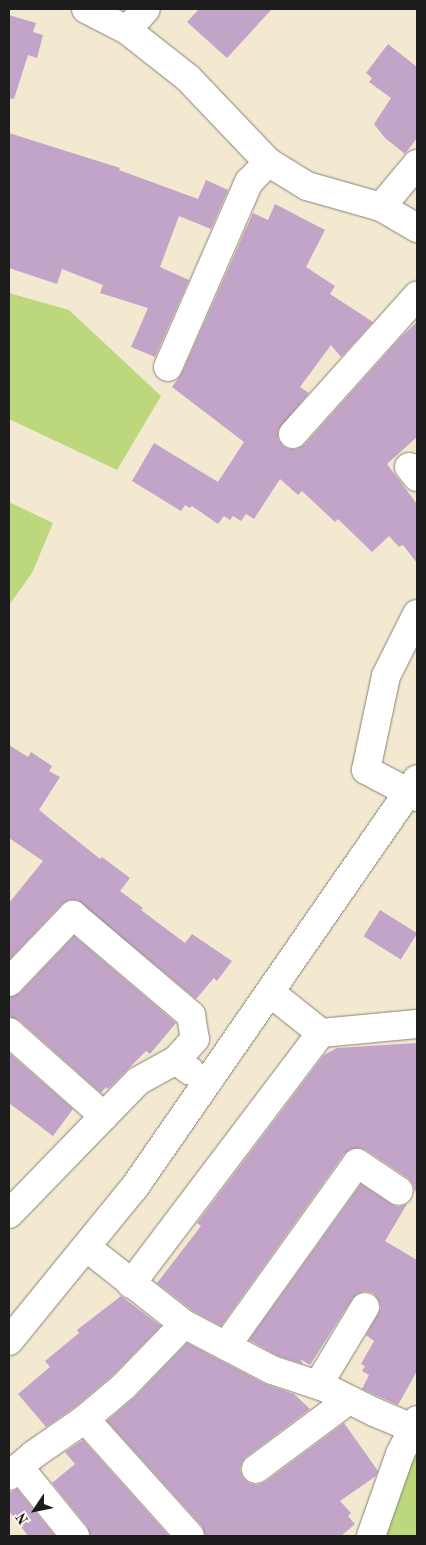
<!DOCTYPE html>
<html>
<head>
<meta charset="utf-8">
<style>
	body { margin:0 }
	#map { position:relative; width:426px; height:1545px; overflow:hidden; background:#f3e9d1; font-family:"Old Standard TT",serif }
	div>[style] { position:absolute }
	.green>* { inset:0; background:#bdd77c }
	.building>* { inset:0; background:#c1a4c8; transform-origin:0 0 }
	.roads { filter:drop-shadow(0 0 1px #888276) drop-shadow(0 0 1px #888276) }
	.minor>* { height:28px; margin:-14px; padding:0 14px; transform-origin:14px; border-radius:14px; background:#fff }
	span { translate:-50% -50%; white-space:nowrap; text-align:center; line-height:1.15; -webkit-text-stroke:5px #fbf7ec; paint-order:stroke }
	.frame { position:absolute; inset:0; border:10px solid #1c1c1c; pointer-events:none }
	.north { position:absolute; left:10px; top:1485px; width:50px; height:50px; -webkit-text-stroke:4px #fbf7ec; paint-order:stroke; rotate:236deg; font-size:14px; font-weight:700; line-height:20px; text-align:center; color:#1c1c1c }
	.north::after { content:''; display:block; margin:auto; width:18px; height:22px; background:#1c1c1c; clip-path:polygon(50% 0,100% 100%,50% 72%,0 100%) }
</style>
</head>
<body>
<div id="map">
	<div class="green">
		<div style="clip-path:polygon(9px 293px,69px 310px,161px 396px,117px 470px,9px 419px)"></div>
		<div style="clip-path:polygon(9px 502px,53px 523px,32px 573px,9px 605px)"></div>
		<div style="clip-path:polygon(417px 1454px,417px 1536px,385px 1536px,414px 1455px)"></div>
	</div>
	<div class="building">
		<div style="clip-path:polygon(199px 9px,272px 9px,227px 58px,187px 22px)"></div>
		<div style="clip-path:polygon(9px 15px,36px 23px,33px 32px,43px 35px,37px 58px,28px 55px,14px 99px,9px 98px)"></div>
		<div style="clip-path:polygon(388px 44px,417px 67px,417px 138px,405px 154px,385px 138px,374px 124px,391px 98px,369px 82px,372px 78px,366px 73px)"></div>
		<div style="clip-path:polygon(9px 133px,120px 168px,119px 170px,198px 199px,206px 180px,228px 190px,211px 229px,179px 216px,160px 267px,189px 280px,155px 357px,131px 347px,148px 308px,100px 293px,103px 285px,62px 269px,57px 284px,9px 268px)"></div>
		<div style="clip-path:polygon(275px 204px,325px 230px,306px 267px,335px 286px,330px 294px,373px 322px,341px 357px,331px 345px,300px 387px,309px 393px,278px 430px,278px 439px,283px 446px,289px 449px,297px 449px,305px 444px,402px 336px,417px 322px,417px 437px,387px 464px,417px 504px,417px 563px,403px 545px,399px 547px,389px 536px,372px 552px,338px 519px,335px 522px,302px 491px,298px 495px,280px 479px,254px 519px,246px 514px,241px 521px,233px 516px,230px 520px,224px 516px,218px 524px,192px 506px,190px 508px,185px 505px,181px 511px,132px 481px,154px 443px,218px 482px,244px 442px,172px 387px,182px 373px,253px 213px,268px 220px)"></div>
		<div style="clip-path:polygon(9px 745px,28px 757px,31px 752px,52px 766px,49px 771px,60px 777px,39px 810px,100px 859px,102px 857px,130px 878px,120px 891px,143px 908px,141px 910px,185px 943px,192px 934px,232px 961px,217px 981px,214px 978px,196px 999px,77px 900px,69px 900px,62px 904px,9px 960px,9px 903px,43px 861px,9px 838px)"></div>
		<div style="left:380px;top:910px;width:44px;height:31px;rotate:32deg"></div>
		<div style="clip-path:polygon(74px 936px,176px 1023px,150px 1054px,146px 1051px,108px 1089px,106px 1087px,101px 1093px,19px 1020px,9px 1017px,9px 997px,20px 993px)"></div>
		<div style="clip-path:polygon(417px 1043px,417px 1188px,415px 1192px,413px 1184px,408px 1178px,366px 1150px,359px 1148px,351px 1149px,344px 1154px,221px 1326px,193px 1311px,157px 1283px,201px 1226px,197px 1223px,324px 1055px,337px 1048px)"></div>
		<div style="clip-path:polygon(9px 1053px,73px 1109px,53px 1136px,9px 1103px)"></div>
		<div style="clip-path:polygon(361px 1184px,391px 1204px,398px 1207px,407px 1204px,385px 1241px,417px 1260px,417px 1371px,398px 1405px,362px 1389px,369px 1375px,362px 1371px,365px 1366px,361px 1364px,374px 1341px,366px 1335px,381px 1308px,378px 1299px,373px 1293px,365px 1291px,357px 1294px,352px 1299px,310px 1365px,300px 1359px,303px 1364px,278px 1356px,249px 1340px)"></div>
		<div style="clip-path:polygon(121px 1296px,161px 1326px,113px 1375px,75px 1407px,46px 1427px,18px 1394px,50px 1367px,45px 1361px,79px 1333px,77px 1330px)"></div>
		<div style="clip-path:polygon(187px 1343px,265px 1384px,294px 1394px,310px 1409px,246px 1457px,242px 1462px,240px 1470px,243px 1478px,249px 1483px,257px 1485px,265px 1482px,344px 1423px,378px 1471px,376px 1476px,340px 1501px,351px 1513px,348px 1516px,355px 1524px,341px 1536px,205px 1536px,202px 1526px,107px 1421px,135px 1397px)"></div>
		<div style="clip-path:polygon(83px 1440px,169px 1536px,90px 1536px,87px 1526px,52px 1483px,75px 1464px,65px 1452px)"></div>
		<div style="clip-path:polygon(17px 1489px,55px 1536px,28px 1536px,9px 1511px,9px 1493px)"></div>
	</div>
	<div class="roads">
		<div class="minor">
			<div style="left:86px;top:9px;width:46px;rotate:27.1deg"></div>
			<div style="left:127px;top:30px;width:78px;rotate:38.2deg"></div>
			<div style="left:188px;top:78px;width:116px;rotate:46.4deg"></div>
			<div style="left:268px;top:162px;width:46px;rotate:31.6deg"></div>
			<div style="left:307px;top:186px;width:77px;rotate:15.8deg"></div>
			<div style="left:381px;top:207px;width:42px;rotate:30.3deg"></div>
			<div style="left:127px;top:30px;width:28px;rotate:-48deg"></div>
			<div style="left:381px;top:207px;width:56px;rotate:-50.1deg"></div>
			<div style="left:168px;top:367px;width:202px;rotate:-66.4deg"></div>
			<div style="left:249px;top:182px;width:28px;rotate:-46deg"></div>
			<div style="left:293px;top:434px;width:186px;rotate:-48.1deg"></div>
			<div style="left:409px;top:467px;width:13px;rotate:51deg"></div>
			<div style="left:417px;top:614px;width:69px;rotate:116.6deg"></div>
			<div style="left:386px;top:676px;width:96px;rotate:102deg"></div>
			<div style="left:366px;top:770px;width:58px;rotate:27.9deg"></div>
			<div style="left:9px;top:982px;width:93px;rotate:-46.3deg"></div>
			<div style="left:73px;top:915px;width:155px;rotate:40.3deg"></div>
			<div style="left:191px;top:1015px;width:24px;rotate:81deg"></div>
			<div style="left:195px;top:1039px;width:28px;rotate:132deg"></div>
			<div style="left:271px;top:993px;width:64px;rotate:38.7deg"></div>
			<div style="left:321px;top:1033px;width:96px;rotate:-5.4deg"></div>
			<div style="left:9px;top:1032px;width:127px;rotate:41.5deg"></div>
			<div style="left:9px;top:1214px;width:185px;rotate:-45.9deg"></div>
			<div style="left:138px;top:1081px;width:43px;rotate:-28.9deg"></div>
			<div style="left:176px;top:1060px;width:18px;rotate:38deg"></div>
			<div style="left:86px;top:1247px;width:125px;rotate:38.2deg"></div>
			<div style="left:184px;top:1324px;width:99px;rotate:27.6deg"></div>
			<div style="left:272px;top:1370px;width:55px;rotate:18.1deg"></div>
			<div style="left:324px;top:1387px;width:56px;rotate:26.6deg"></div>
			<div style="left:374px;top:1412px;width:47px;rotate:22.7deg"></div>
			<div style="left:131px;top:1284px;width:315px;rotate:-52.9deg"></div>
			<div style="left:9px;top:1341px;width:198px;rotate:-50.8deg"></div>
			<div style="left:134px;top:1188px;width:497px;rotate:-55.3deg"></div>
			<div style="left:226px;top:1346px;width:225px;rotate:-54.4deg"></div>
			<div style="left:357px;top:1163px;width:50px;rotate:33.7deg"></div>
			<div style="left:318px;top:1385px;width:91px;rotate:-58.9deg"></div>
			<div style="left:85px;top:1419px;width:157px;rotate:48.1deg"></div>
			<div style="left:19px;top:1467px;width:89px;rotate:50.9deg"></div>
			<div style="left:256px;top:1469px;width:116px;rotate:-36.6deg"></div>
			<div style="left:9px;top:1476px;width:32px;rotate:-41deg"></div>
			<div style="left:33px;top:1455px;width:63px;rotate:-34.7deg"></div>
			<div style="left:85px;top:1419px;width:51px;rotate:-40.2deg"></div>
			<div style="left:124px;top:1386px;width:86px;rotate:-45.9deg"></div>
			<div style="left:371px;top:1536px;width:87px;rotate:-70.5deg"></div>
			<div style="left:400px;top:1454px;width:38px;rotate:-63deg"></div>
		</div>
	</div>
	<div class="frame"></div>
	<div class="north">N</div>
</div>
</body>
</html>
